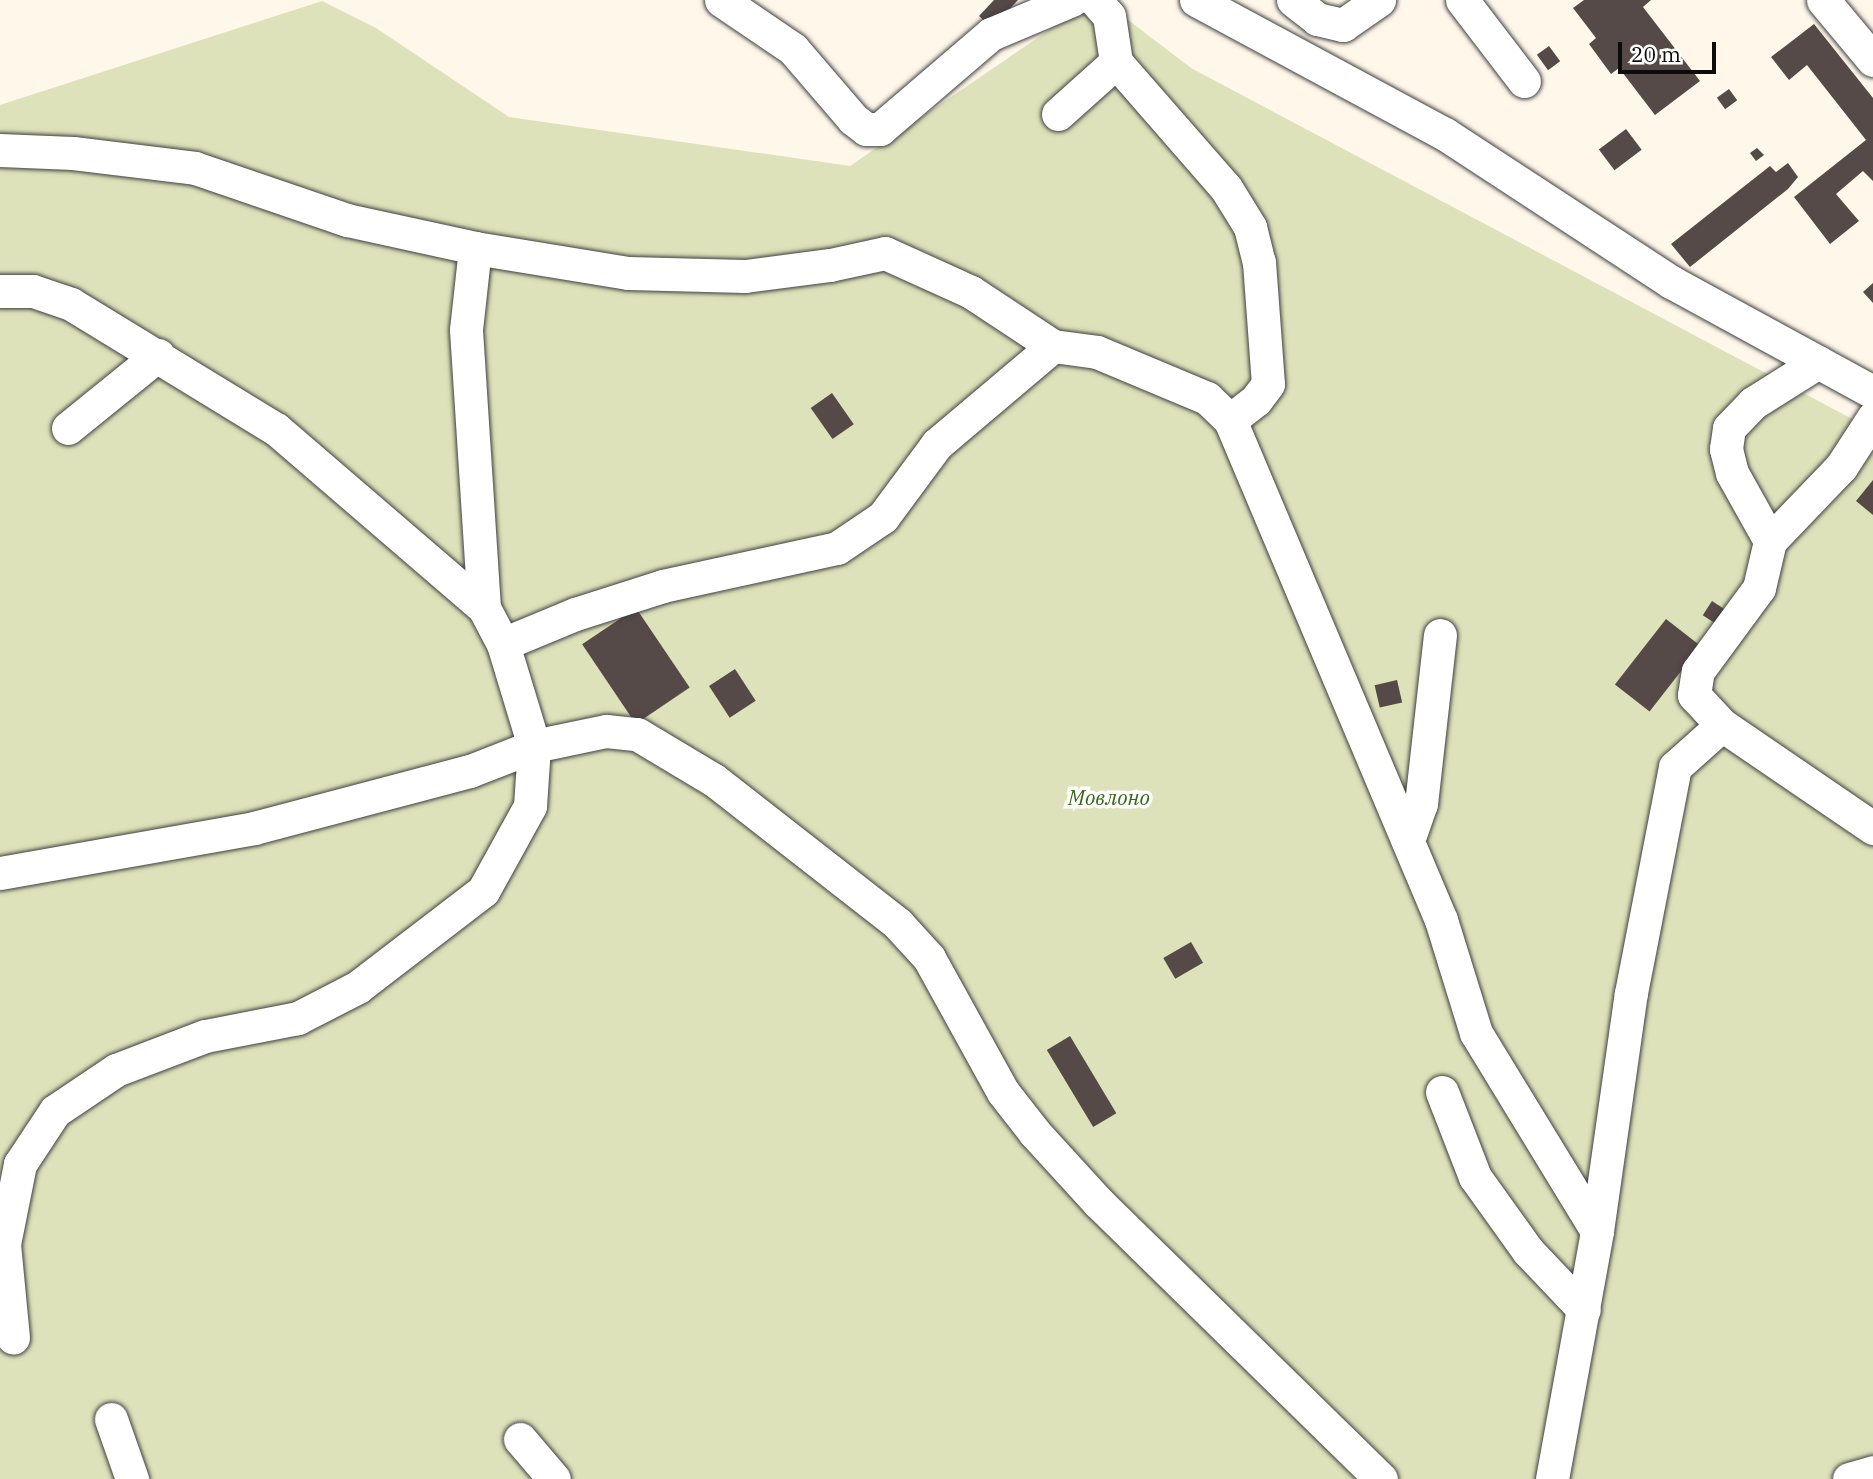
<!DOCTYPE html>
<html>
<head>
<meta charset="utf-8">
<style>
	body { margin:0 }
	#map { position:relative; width:1873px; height:1479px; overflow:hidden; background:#fff7ea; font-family:"IBM Plex Serif",serif }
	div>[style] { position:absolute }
	.cemetery>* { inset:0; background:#dde2ba }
	.building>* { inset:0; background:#554a47; transform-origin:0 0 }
	.roads { filter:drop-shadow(0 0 2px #3f3f3f) drop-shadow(0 0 2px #3f3f3f) }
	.minor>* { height:33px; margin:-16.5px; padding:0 16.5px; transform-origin:16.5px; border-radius:16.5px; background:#fff }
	span { translate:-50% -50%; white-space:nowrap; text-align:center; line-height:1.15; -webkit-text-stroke:7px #fff; paint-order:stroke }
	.park-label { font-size:21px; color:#386818; font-style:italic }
	.scale { position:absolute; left:1618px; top:42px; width:98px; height:32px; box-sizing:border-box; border:4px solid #0c0c0c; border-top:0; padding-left:9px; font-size:21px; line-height:24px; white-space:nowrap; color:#0c0c0c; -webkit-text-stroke:5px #fff; paint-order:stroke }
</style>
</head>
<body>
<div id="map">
	<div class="cemetery">
		<div style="clip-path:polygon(1093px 0,1102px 0,1191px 68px,1873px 430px,1873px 1479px,0 1479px,0 105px,322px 1px,376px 28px,509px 117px,850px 166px)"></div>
	</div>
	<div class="building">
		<div style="clip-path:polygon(994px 0,1018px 0,992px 28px,979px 16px)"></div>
		<div style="clip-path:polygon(1584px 0,1651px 0,1643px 7px,1700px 81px,1655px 115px,1619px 68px,1611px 74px,1589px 44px,1596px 38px,1573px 8px)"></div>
		<div style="clip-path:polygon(1814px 24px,1873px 98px,1873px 181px,1863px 171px,1836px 194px,1859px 221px,1830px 244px,1794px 197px,1866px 140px,1807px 65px,1789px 80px,1771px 57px)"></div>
		<div style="left:1549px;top:46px;width:19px;height:15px;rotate:54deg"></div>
		<div style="left:1729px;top:89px;width:14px;height:15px;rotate:54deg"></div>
		<div style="left:1626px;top:129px;width:26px;height:34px;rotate:53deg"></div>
		<div style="clip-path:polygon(1757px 148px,1764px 155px,1756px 161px,1750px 153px)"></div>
		<div style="clip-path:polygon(1788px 163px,1798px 177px,1788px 189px,1690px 267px,1671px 244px,1770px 166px,1776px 172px)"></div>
		<div style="clip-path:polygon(1873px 283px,1873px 303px,1863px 292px)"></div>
		<div style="left:832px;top:393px;width:38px;height:26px;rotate:55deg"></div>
		<div style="clip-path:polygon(1873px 480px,1873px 515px,1856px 501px)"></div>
		<div style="left:1712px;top:601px;width:20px;height:17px;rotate:33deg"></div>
		<div style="left:636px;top:608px;width:96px;height:65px;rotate:56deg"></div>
		<div style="left:1666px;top:619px;width:44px;height:83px;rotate:38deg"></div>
		<div style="left:735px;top:669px;width:38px;height:31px;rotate:57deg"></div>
		<div style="left:1397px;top:680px;width:23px;height:23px;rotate:77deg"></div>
		<div style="left:1191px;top:942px;width:24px;height:32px;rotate:60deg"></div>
		<div style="left:1070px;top:1036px;width:90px;height:27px;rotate:59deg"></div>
	</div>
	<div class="roads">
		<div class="minor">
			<div style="left:721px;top:0;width:87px;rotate:34.2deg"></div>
			<div style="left:793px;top:49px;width:92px;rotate:49.4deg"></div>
			<div style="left:853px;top:119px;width:16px;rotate:38deg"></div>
			<div style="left:866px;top:129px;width:14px"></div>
			<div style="left:880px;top:129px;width:146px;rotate:-40.6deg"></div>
			<div style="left:991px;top:34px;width:88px;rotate:-22.8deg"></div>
			<div style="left:1095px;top:0;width:21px;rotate:49deg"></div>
			<div style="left:1109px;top:16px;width:47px;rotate:81.3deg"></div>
			<div style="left:1116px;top:62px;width:167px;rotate:48.9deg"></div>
			<div style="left:1226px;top:188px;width:46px;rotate:58.4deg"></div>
			<div style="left:1250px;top:227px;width:36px;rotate:76deg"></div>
			<div style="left:1259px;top:262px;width:122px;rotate:85.8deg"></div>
			<div style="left:1268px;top:384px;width:20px;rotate:127deg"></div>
			<div style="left:1256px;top:400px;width:33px;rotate:142deg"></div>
			<div style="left:1230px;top:420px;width:543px;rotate:67.12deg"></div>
			<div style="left:1441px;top:920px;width:118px;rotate:72.8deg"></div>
			<div style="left:1476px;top:1033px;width:232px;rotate:58.6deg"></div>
			<div style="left:1196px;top:0;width:283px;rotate:28.3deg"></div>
			<div style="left:1445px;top:134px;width:270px;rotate:33.2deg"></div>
			<div style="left:1671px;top:282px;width:230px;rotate:28.6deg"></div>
			<div style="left:1293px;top:0;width:31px;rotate:38deg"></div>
			<div style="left:1317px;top:19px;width:27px;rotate:13deg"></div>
			<div style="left:1343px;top:25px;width:44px;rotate:-34.8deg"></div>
			<div style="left:1462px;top:0;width:102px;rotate:52.6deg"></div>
			<div style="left:1823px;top:0;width:78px;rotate:50.2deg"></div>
			<div style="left:1058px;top:114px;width:78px;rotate:-41.9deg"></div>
			<div style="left:0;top:150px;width:73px;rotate:2.4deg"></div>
			<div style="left:73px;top:153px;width:123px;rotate:7deg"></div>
			<div style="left:195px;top:168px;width:161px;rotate:18.9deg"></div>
			<div style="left:347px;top:220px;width:131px;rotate:12.3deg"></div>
			<div style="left:475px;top:248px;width:82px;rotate:96.3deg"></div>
			<div style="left:466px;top:330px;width:279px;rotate:86.3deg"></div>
			<div style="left:484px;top:608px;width:41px;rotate:62.2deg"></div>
			<div style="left:503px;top:644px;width:107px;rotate:73.1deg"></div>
			<div style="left:534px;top:746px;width:60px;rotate:93.8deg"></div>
			<div style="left:530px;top:806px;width:97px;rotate:118.9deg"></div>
			<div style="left:483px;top:891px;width:158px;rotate:142.5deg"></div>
			<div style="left:358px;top:987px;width:68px;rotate:152.7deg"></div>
			<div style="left:298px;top:1018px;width:95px;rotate:169deg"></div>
			<div style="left:205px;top:1036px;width:95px;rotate:159.1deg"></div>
			<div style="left:116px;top:1070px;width:73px;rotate:146.1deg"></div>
			<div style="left:55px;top:1111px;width:64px;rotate:123.4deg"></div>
			<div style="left:20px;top:1164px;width:82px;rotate:101.3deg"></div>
			<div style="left:4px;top:1244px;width:94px;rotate:84.5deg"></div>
			<div style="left:475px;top:248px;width:155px;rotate:9.3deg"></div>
			<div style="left:628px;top:273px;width:117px;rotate:1.5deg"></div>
			<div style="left:745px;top:276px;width:86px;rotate:-7.4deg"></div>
			<div style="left:830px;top:265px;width:56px;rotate:-12.3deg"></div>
			<div style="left:885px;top:253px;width:94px;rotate:24.4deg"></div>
			<div style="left:971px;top:292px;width:98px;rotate:33.4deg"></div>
			<div style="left:1053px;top:346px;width:152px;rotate:139.8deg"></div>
			<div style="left:937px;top:444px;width:91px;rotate:126.5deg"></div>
			<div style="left:883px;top:517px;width:55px;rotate:146deg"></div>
			<div style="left:837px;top:548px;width:178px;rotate:167.7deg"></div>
			<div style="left:663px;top:586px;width:92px;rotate:162.3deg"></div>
			<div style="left:575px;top:614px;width:78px;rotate:157.4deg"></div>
			<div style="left:0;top:291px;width:33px"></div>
			<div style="left:33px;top:291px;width:40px;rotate:18.9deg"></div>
			<div style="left:71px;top:304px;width:240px;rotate:31.4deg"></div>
			<div style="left:276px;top:429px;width:274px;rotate:40.7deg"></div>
			<div style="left:1053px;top:346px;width:44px;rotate:7.8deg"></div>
			<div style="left:1097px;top:352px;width:119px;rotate:22.7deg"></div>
			<div style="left:1207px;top:398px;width:32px;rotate:44deg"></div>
			<div style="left:68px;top:428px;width:116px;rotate:-39deg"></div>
			<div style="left:1770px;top:541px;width:78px;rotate:-119.2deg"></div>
			<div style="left:1732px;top:473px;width:25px;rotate:-104deg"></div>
			<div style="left:1726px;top:449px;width:21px;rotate:-82deg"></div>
			<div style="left:1729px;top:428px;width:35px;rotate:-46deg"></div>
			<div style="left:1753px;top:403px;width:77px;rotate:-32.2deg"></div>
			<div style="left:1722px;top:725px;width:41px;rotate:-133deg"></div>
			<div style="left:1694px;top:695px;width:24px;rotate:-81deg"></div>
			<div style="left:1698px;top:671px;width:103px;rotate:-53.7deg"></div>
			<div style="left:1759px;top:588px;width:48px;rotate:-76.8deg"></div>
			<div style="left:1770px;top:541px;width:103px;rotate:-46.2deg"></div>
			<div style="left:1841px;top:467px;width:59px;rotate:-56.9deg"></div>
			<div style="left:1408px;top:841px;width:39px;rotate:-71deg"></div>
			<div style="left:1421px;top:804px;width:170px;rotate:-83.6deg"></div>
			<div style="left:0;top:873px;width:258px;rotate:-10deg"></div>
			<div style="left:254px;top:828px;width:223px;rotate:-14.8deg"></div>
			<div style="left:470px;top:771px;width:69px;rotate:-21.3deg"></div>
			<div style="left:534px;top:746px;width:74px;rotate:-11.8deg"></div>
			<div style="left:606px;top:731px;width:31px;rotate:6deg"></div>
			<div style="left:637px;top:734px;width:90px;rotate:30.9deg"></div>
			<div style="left:714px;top:780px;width:234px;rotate:38deg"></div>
			<div style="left:898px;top:924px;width:46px;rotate:47.6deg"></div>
			<div style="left:929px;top:958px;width:153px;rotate:61.1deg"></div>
			<div style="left:1003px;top:1092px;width:52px;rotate:52deg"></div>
			<div style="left:1035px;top:1133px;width:93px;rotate:47.6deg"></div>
			<div style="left:1098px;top:1202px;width:396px;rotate:44.4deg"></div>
			<div style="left:1442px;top:1092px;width:91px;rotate:68.8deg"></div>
			<div style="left:1475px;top:1177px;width:91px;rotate:54.4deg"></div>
			<div style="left:1528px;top:1251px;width:81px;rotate:46.5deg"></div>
			<div style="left:111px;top:1419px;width:64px;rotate:70.7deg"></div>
			<div style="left:520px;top:1439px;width:52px;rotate:49.6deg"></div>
			<div style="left:1552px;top:1479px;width:252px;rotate:-79.7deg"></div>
			<div style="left:1597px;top:1231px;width:240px;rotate:-81.9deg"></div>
			<div style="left:1631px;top:993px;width:230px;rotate:-79deg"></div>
			<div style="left:1675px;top:767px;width:63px;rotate:-41.8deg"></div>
			<div style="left:1722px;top:725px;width:183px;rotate:34.3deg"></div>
			<div style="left:1849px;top:1479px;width:25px;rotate:-16deg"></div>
		</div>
	</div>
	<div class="park-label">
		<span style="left:1109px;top:797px">Мовлоно</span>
	</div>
	<div class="scale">20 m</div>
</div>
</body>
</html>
